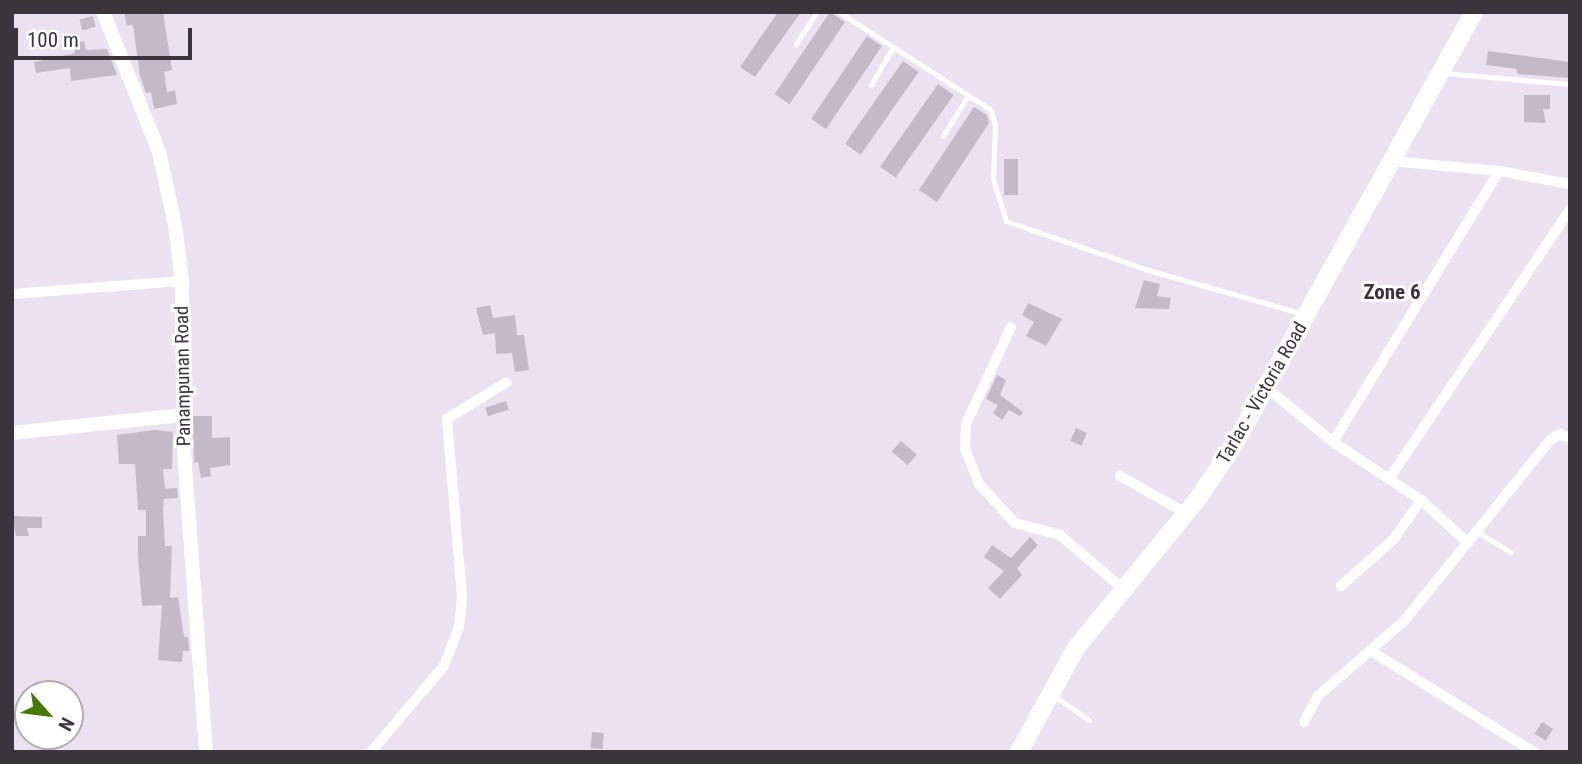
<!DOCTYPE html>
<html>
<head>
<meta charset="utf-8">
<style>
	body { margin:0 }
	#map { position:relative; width:1582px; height:764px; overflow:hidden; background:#eae2f0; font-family:"Roboto Condensed",sans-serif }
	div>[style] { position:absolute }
	.building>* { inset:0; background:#c2bac7; transform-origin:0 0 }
	.service>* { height:5px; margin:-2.5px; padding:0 2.5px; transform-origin:2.5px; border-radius:2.5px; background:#fff }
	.minor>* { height:10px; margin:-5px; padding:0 5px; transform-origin:5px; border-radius:5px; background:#fff }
	.tertiary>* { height:14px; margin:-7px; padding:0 7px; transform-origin:7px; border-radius:7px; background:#fff }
	.primary>* { height:18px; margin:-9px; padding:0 9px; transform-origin:9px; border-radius:9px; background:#fff }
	span { translate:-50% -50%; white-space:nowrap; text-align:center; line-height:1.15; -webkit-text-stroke:6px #fff; paint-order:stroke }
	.street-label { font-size:19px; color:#39353b }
	.neighbourhood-label { font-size:21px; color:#39353b; font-weight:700 }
	.frame { position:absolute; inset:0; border:14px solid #39353b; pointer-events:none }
	.north { position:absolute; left:14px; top:680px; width:70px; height:70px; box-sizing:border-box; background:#fff; border:2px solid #b0aeb1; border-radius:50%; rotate:118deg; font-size:19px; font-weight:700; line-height:28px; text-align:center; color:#39353b }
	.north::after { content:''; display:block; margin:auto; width:24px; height:32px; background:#477904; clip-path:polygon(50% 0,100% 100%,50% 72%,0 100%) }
	.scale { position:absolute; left:14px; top:28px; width:178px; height:32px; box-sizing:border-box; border:4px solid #39353b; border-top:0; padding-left:9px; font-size:21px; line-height:24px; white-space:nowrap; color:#39353b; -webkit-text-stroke:5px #fff; paint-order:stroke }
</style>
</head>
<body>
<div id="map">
	<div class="building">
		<div style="clip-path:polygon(124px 12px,163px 12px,172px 70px,164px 72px,167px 92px,175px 90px,177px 104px,154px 109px,151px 92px,146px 93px,140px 76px,133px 25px,127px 26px)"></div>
		<div style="clip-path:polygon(778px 12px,801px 12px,755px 77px,740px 67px)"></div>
		<div style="left:830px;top:12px;width:18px;height:99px;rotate:34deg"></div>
		<div style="left:93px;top:16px;width:11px;height:14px;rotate:75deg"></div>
		<div style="left:867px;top:36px;width:18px;height:100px;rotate:34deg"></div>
		<div style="clip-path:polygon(84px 41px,86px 50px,107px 49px,117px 75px,71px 81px,70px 68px,36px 73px,34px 62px,75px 53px,73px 43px)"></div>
		<div style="clip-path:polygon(1488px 51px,1570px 62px,1570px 78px,1517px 74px,1517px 69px,1486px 65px)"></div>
		<div style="left:903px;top:61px;width:19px;height:101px;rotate:35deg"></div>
		<div style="left:938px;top:84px;width:19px;height:101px;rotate:35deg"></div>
		<div style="clip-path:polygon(1524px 95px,1550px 95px,1550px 109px,1543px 109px,1546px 123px,1524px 122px)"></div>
		<div style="clip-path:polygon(974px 107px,987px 115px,989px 123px,937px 202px,919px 190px)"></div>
		<div style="left:1004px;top:159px;width:14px;height:36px"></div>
		<div style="clip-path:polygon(1144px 280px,1160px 284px,1157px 296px,1171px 298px,1169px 309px,1135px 308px)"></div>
		<div style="clip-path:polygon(1028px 303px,1062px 319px,1046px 346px,1026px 336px,1034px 322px,1022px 315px)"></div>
		<div style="clip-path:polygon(490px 305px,493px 318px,515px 315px,517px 335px,524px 335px,529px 370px,515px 372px,512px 353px,496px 354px,495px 333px,483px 335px,476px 308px)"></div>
		<div style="clip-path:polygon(997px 375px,1006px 380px,1000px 395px,1023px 412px,1020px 416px,1009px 410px,1002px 420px,993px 413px,998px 405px,986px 399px)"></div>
		<div style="left:506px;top:401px;width:9px;height:22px;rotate:72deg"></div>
		<div style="clip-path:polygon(193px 416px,212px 416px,212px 438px,230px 437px,230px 465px,210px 468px,211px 476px,201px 478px,198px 462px,194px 463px)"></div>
		<div style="left:1076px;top:428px;width:12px;height:14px;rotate:24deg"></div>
		<div style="clip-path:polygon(154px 430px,173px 432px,172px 469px,163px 469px,165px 489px,177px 488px,178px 498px,164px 499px,163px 508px,165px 546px,172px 546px,170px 598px,178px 597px,184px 637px,188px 637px,189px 651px,183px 651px,182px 662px,158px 660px,162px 605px,142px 606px,138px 556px,138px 536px,146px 536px,146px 510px,138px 510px,135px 464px,119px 464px,117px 435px)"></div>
		<div style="left:901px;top:441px;width:21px;height:14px;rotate:41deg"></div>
		<div style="clip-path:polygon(12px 516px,42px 517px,42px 528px,27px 528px,29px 536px,16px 536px)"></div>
		<div style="clip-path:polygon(1030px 537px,1038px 545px,1017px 568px,1022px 575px,1000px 599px,988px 588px,1004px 571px,984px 557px,992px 545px,1011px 558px)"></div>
		<div style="left:1542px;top:722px;width:13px;height:14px;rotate:32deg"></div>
		<div style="left:592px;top:732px;width:12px;height:16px;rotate:5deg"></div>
	</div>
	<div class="service">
		<div style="left:839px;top:12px;width:181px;rotate:32.8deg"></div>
		<div style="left:991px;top:110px;width:16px;rotate:75deg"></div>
		<div style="left:995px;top:125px;width:54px;rotate:92.1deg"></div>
		<div style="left:993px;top:179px;width:44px;rotate:72.8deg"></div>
		<div style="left:1006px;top:221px;width:150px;rotate:19deg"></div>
		<div style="left:1148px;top:270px;width:161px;rotate:15.8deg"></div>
		<div style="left:796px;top:44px;width:38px;rotate:-57deg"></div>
		<div style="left:1444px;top:73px;width:126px;rotate:5deg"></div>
		<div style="left:871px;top:85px;width:42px;rotate:-59.7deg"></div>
		<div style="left:943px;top:136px;width:46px;rotate:-58.4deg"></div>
		<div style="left:1477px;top:532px;width:39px;rotate:31deg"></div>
		<div style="left:1054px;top:696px;width:42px;rotate:34.4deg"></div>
	</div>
	<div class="minor">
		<div style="left:1391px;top:161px;width:108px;rotate:5.3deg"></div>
		<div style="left:1499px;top:171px;width:72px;rotate:10.4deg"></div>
		<div style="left:12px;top:294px;width:170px;rotate:-4.4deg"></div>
		<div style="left:1011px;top:327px;width:107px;rotate:114.9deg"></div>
		<div style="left:966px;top:424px;width:25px;rotate:92deg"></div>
		<div style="left:965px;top:449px;width:38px;rotate:68deg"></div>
		<div style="left:979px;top:484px;width:53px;rotate:47.3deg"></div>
		<div style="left:1015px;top:523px;width:47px;rotate:14.9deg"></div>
		<div style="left:1060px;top:535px;width:82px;rotate:40.5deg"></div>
		<div style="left:1267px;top:388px;width:85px;rotate:39.3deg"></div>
		<div style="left:1333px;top:442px;width:105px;rotate:33.4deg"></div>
		<div style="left:1421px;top:500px;width:64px;rotate:42.5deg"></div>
		<div style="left:1333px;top:442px;width:318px;rotate:-58.5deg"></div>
		<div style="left:1120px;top:476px;width:76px;rotate:29.3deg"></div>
		<div style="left:1389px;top:479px;width:324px;rotate:-56.1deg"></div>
		<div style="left:1341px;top:586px;width:69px;rotate:-41.5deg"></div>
		<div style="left:1393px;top:540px;width:49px;rotate:-55deg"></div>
		<div style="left:1371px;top:651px;width:192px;rotate:31.8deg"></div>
		<div style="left:1304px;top:722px;width:30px;rotate:-62deg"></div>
		<div style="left:1318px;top:696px;width:116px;rotate:-41.1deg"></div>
		<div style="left:1405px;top:620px;width:231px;rotate:-51.1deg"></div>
		<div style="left:1550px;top:440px;width:12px;rotate:-31deg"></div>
		<div style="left:1560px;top:434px;width:11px;rotate:22deg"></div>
		<div style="left:371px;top:752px;width:113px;rotate:-49.7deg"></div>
		<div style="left:444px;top:666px;width:42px;rotate:-69deg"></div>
		<div style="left:459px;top:627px;width:30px;rotate:-84deg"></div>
		<div style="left:462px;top:597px;width:179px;rotate:-94.8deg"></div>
		<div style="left:447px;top:419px;width:70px;rotate:-31.7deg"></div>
	</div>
	<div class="tertiary">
		<div style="left:103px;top:12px;width:151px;rotate:68.2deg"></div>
		<div style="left:159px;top:152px;width:75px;rotate:77.6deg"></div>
		<div style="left:175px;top:225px;width:56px;rotate:82.9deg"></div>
		<div style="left:182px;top:281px;width:171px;rotate:89.3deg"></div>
		<div style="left:184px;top:452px;width:301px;rotate:85.8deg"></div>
		<div style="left:12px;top:433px;width:171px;rotate:-6deg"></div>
	</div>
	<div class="primary">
		<div style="left:1019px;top:752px;width:119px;rotate:-61.3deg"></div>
		<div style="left:1076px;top:648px;width:195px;rotate:-50.8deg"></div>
		<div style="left:1199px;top:497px;width:63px;rotate:-56.1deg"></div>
		<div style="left:1234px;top:445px;width:495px;rotate:-61deg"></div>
	</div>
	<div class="street-label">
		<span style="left:183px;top:376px;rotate:-91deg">Panampunan Road</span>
		<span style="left:1262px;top:393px;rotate:-60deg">Tarlac - Victoria Road</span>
	</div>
	<div class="neighbourhood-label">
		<span style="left:1392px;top:292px">Zone 6</span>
	</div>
	<div class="frame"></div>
	<div class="north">N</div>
	<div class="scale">100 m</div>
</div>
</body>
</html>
